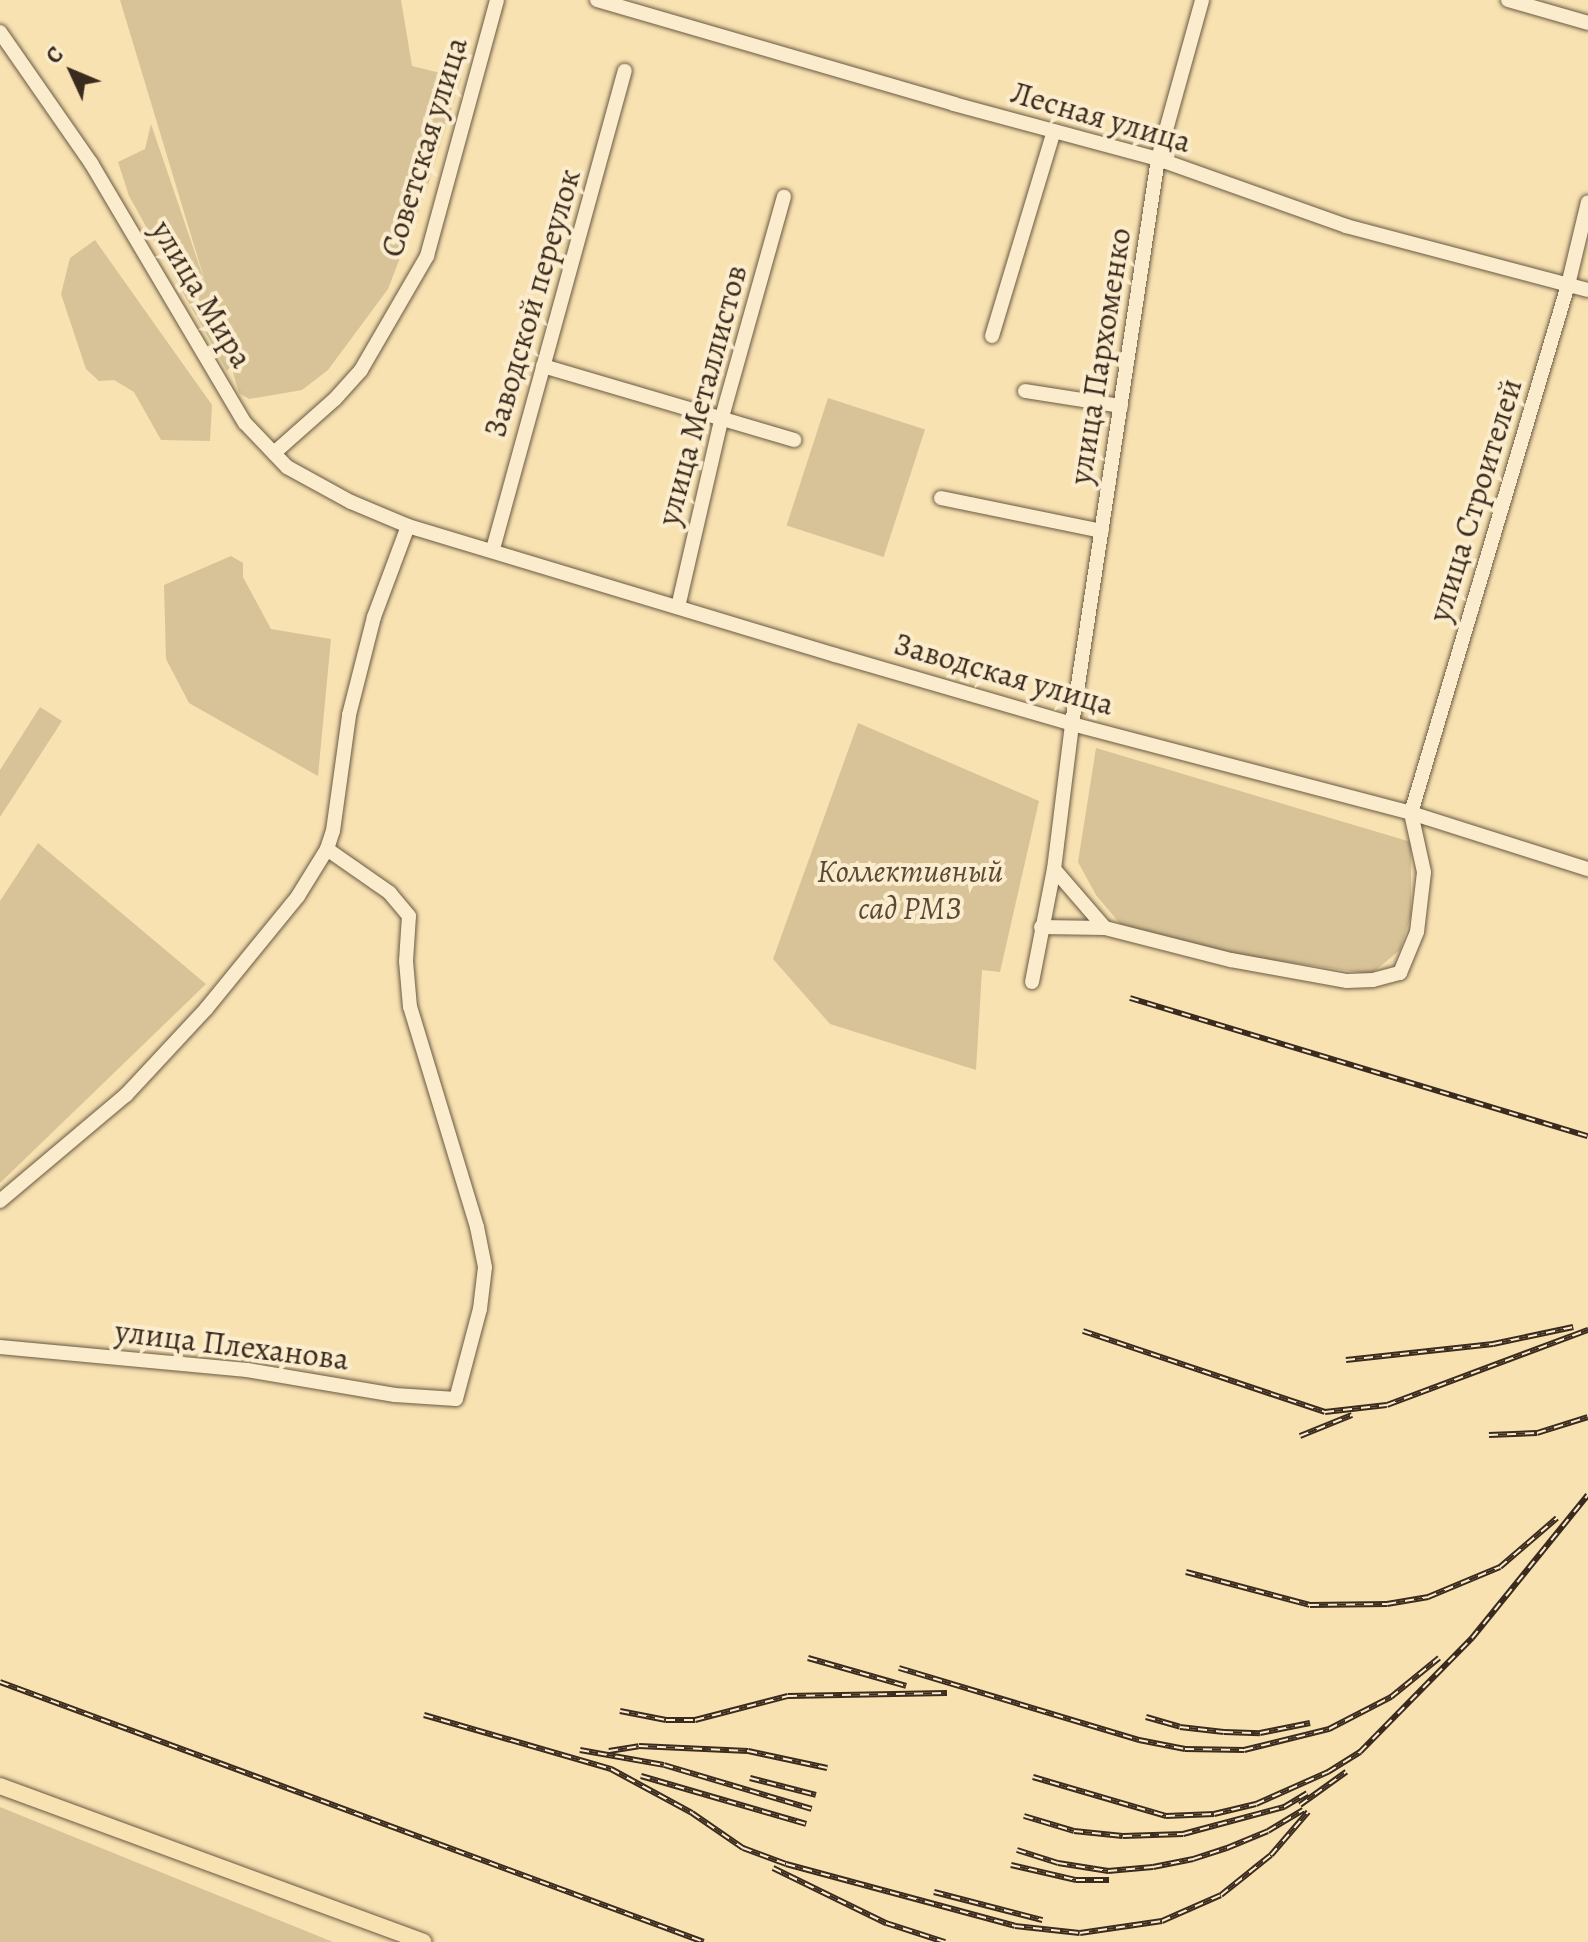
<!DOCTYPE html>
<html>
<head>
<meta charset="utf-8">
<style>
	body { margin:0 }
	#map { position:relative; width:1588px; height:1942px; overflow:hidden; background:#f8e2b1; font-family:Alegreya,serif }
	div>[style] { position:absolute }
	.green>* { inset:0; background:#d8c398; transform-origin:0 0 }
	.roads { filter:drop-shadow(0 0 2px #6a5944) drop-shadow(0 0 2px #6a5944) }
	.minor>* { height:14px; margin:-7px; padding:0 7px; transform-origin:7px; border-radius:7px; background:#faeccc }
	.major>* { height:16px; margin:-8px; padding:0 8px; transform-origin:8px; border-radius:8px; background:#f8e2b1 }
	.rail>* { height:6px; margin-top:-3px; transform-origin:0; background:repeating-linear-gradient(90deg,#faeccc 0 9px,#3b2b1f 0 18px); box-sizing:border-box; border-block:2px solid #3b2b1f }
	span { translate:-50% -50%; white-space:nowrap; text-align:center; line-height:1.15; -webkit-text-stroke:8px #faeccc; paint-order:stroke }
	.street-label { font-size:32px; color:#3b2b1f }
	.park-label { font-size:32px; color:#5a4937; font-style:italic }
	.north { position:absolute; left:32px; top:32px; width:80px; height:80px; -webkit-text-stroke:6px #faeccc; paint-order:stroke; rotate:314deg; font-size:22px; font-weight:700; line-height:32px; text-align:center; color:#3b2b1f }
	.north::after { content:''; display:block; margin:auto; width:28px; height:36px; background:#3b2b1f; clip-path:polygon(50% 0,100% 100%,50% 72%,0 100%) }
</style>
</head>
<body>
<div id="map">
	<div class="green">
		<div style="clip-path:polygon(120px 0,401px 0,412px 66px,461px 78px,427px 188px,388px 289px,328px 370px,302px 390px,249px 399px,239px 393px,231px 366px,227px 371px,129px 196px,118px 162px,145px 149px,151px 124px,206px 285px)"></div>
		<div style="clip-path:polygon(95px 240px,212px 405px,210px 441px,161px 440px,134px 392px,114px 380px,99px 381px,86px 369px,61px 294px,70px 258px)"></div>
		<div style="left:828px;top:398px;width:102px;height:134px;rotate:18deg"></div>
		<div style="clip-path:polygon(231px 556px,243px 563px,243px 577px,271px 629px,331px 639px,318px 776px,189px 703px,166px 659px,164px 585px)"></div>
		<div style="clip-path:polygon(40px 707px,62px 721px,0 817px,0 770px)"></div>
		<div style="clip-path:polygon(858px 723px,1039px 801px,1000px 972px,982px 970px,976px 1070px,830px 1024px,773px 959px)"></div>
		<div style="clip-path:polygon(1096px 748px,1411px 842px,1411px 915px,1400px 950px,1371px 974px,1239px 955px,1122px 926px,1096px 895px,1078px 862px)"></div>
		<div style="clip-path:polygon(38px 843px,206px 984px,0 1183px,0 901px)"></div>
		<div style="clip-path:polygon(0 1807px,333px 1942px,0 1942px)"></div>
	</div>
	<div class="roads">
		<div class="minor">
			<div style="left:597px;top:0;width:372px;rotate:16.2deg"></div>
			<div style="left:954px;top:104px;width:211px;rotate:15.1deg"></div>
			<div style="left:1158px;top:159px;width:200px;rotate:19.6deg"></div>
			<div style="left:1346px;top:226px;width:250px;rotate:14.8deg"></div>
			<div style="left:1508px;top:0;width:83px;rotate:16deg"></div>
			<div style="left:0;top:32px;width:160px;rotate:55.2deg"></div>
			<div style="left:91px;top:163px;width:302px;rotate:59.4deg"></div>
			<div style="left:245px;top:423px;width:61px;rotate:46.3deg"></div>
			<div style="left:287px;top:467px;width:73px;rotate:28.7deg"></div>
			<div style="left:351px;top:502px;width:62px;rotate:22.8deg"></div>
			<div style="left:408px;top:526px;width:446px;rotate:16.8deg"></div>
			<div style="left:835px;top:655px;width:247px;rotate:16.2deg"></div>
			<div style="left:1072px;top:724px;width:350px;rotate:14.7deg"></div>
			<div style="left:1411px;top:813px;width:186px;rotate:17.6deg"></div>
			<div style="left:992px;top:336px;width:214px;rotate:-73.2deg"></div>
			<div style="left:543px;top:366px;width:262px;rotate:16.4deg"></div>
			<div style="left:1025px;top:391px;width:97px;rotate:8.9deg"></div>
			<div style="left:274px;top:453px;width:81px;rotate:-41.5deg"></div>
			<div style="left:335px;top:399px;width:39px;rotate:-48deg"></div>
			<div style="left:361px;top:370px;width:132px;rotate:-59.9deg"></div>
			<div style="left:427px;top:256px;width:265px;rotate:-74.7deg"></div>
			<div style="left:941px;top:498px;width:164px;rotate:11.6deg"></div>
			<div style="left:493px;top:549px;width:496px;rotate:-74.6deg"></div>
			<div style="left:678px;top:607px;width:195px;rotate:-77deg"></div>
			<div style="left:722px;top:417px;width:229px;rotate:-74.3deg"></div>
			<div style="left:1054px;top:869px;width:78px;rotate:49.2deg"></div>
			<div style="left:1105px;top:928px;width:130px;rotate:14.3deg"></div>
			<div style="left:1231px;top:960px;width:118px;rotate:10.3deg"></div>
			<div style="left:1347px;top:981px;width:26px;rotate:-2deg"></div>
			<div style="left:1373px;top:980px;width:28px;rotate:-15deg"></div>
			<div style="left:1400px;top:973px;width:44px;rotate:-67.5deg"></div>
			<div style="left:1417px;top:932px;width:60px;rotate:-83.3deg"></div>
			<div style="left:1424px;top:872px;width:60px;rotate:-102.4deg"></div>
			<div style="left:1411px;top:813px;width:551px;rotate:-73.44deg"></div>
			<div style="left:1568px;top:285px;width:85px;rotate:-76.5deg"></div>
			<div style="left:1041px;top:927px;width:64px;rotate:0.9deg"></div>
			<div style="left:1032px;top:982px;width:115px;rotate:-79deg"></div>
			<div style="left:1054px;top:869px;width:146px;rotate:-82.9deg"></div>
			<div style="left:1072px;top:724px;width:572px;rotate:-81.35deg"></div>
			<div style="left:1158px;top:159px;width:165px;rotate:-74.5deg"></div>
			<div style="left:0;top:1201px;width:165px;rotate:-40.1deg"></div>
			<div style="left:126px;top:1095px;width:117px;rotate:-47.1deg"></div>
			<div style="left:206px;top:1009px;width:146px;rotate:-50.8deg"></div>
			<div style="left:298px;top:896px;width:55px;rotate:-58.3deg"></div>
			<div style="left:327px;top:849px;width:19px;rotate:-72deg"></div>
			<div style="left:333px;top:831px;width:117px;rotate:-82.1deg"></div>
			<div style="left:349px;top:715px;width:101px;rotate:-75.7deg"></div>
			<div style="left:374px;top:617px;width:97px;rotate:-69.5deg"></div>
			<div style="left:0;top:1347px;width:248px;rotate:5.3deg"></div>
			<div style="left:247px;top:1370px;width:150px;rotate:9.6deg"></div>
			<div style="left:395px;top:1395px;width:61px;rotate:3.8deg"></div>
			<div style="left:456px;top:1399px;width:93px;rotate:-75.1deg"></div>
			<div style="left:480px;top:1309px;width:42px;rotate:-83.2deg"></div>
			<div style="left:485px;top:1267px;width:41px;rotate:-101.3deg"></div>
			<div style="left:477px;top:1227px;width:230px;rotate:-106.9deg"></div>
			<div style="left:410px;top:1007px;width:46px;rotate:-95deg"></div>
			<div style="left:406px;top:961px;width:45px;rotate:-86.2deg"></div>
			<div style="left:409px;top:916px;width:30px;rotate:-130deg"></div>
			<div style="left:390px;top:893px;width:77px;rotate:-145.1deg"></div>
		</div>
		<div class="major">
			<div style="left:0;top:1786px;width:451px;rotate:20.2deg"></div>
		</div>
	</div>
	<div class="rail">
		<div style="left:1130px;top:998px;width:478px;rotate:16.8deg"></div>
		<div style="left:1083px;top:1331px;width:255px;rotate:18.5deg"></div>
		<div style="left:1325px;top:1412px;width:62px;rotate:-6.4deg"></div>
		<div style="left:1387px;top:1405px;width:215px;rotate:-20.5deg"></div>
		<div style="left:1346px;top:1360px;width:148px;rotate:-6.2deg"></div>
		<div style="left:1493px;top:1344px;width:82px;rotate:-12deg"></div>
		<div style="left:1489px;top:1435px;width:48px;rotate:-2.4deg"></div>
		<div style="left:1537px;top:1433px;width:53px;rotate:-17.4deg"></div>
		<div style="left:1300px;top:1436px;width:56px;rotate:-22deg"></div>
		<div style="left:1186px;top:1572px;width:128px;rotate:14.9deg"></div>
		<div style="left:1310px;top:1605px;width:77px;rotate:-0.7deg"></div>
		<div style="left:1387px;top:1604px;width:42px;rotate:-9.7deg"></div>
		<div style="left:1428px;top:1597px;width:78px;rotate:-22.6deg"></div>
		<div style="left:1500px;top:1567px;width:75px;rotate:-40.7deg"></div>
		<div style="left:808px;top:1658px;width:102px;rotate:15.9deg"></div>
		<div style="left:899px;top:1668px;width:251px;rotate:16.7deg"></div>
		<div style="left:1139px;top:1740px;width:47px;rotate:11.1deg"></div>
		<div style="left:1185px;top:1749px;width:59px;rotate:1deg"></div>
		<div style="left:1244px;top:1750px;width:88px;rotate:-13.9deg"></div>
		<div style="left:1329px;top:1729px;width:70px;rotate:-27.3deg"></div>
		<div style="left:1391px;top:1697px;width:62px;rotate:-39.1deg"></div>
		<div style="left:0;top:1682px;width:750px;rotate:20.27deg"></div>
		<div style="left:620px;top:1711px;width:47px;rotate:11.1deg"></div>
		<div style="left:666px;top:1720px;width:29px"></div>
		<div style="left:695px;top:1720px;width:96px;rotate:-14.5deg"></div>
		<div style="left:788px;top:1696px;width:159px;rotate:-1.1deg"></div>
		<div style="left:424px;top:1715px;width:195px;rotate:16.1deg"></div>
		<div style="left:611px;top:1769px;width:92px;rotate:28.5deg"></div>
		<div style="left:692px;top:1813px;width:62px;rotate:34.5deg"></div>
		<div style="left:743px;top:1848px;width:46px;rotate:20.4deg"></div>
		<div style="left:786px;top:1864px;width:237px;rotate:15.1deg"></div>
		<div style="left:1015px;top:1926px;width:65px;rotate:6.1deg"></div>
		<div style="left:1080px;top:1933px;width:83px;rotate:-8.3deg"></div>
		<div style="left:1162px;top:1921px;width:64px;rotate:-23.8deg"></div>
		<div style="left:1221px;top:1895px;width:64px;rotate:-38.7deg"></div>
		<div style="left:1271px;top:1855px;width:57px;rotate:-49.3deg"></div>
		<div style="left:1146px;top:1717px;width:35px;rotate:16deg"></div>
		<div style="left:1180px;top:1727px;width:44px;rotate:6.5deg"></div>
		<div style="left:1224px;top:1732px;width:36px;rotate:2deg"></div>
		<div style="left:1260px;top:1733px;width:51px;rotate:-11.3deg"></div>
		<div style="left:580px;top:1750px;width:85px;rotate:10.1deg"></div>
		<div style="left:664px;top:1765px;width:154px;rotate:16.6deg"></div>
		<div style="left:609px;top:1751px;width:30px;rotate:-9deg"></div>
		<div style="left:639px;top:1746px;width:109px;rotate:2.6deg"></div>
		<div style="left:748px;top:1751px;width:81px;rotate:12.1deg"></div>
		<div style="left:641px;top:1776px;width:172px;rotate:16.2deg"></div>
		<div style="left:1033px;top:1777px;width:139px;rotate:16.3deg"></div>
		<div style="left:1166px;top:1816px;width:48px;rotate:-2.4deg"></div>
		<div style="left:1214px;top:1814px;width:43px;rotate:-13.4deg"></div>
		<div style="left:1256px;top:1804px;width:79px;rotate:-24deg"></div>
		<div style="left:1328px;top:1772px;width:38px;rotate:-32deg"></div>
		<div style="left:1360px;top:1752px;width:160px;rotate:-45.5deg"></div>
		<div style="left:1472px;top:1638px;width:184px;rotate:-51deg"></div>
		<div style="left:750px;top:1778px;width:68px;rotate:14.4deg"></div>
		<div style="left:1300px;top:1805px;width:57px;rotate:-35.7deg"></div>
		<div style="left:1024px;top:1816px;width:52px;rotate:16.7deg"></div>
		<div style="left:1074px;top:1831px;width:49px;rotate:5.8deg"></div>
		<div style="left:1123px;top:1836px;width:60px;rotate:-1.9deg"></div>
		<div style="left:1183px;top:1834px;width:105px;rotate:-15deg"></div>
		<div style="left:1284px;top:1807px;width:27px;rotate:-31deg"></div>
		<div style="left:1017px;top:1850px;width:43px;rotate:17.6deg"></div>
		<div style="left:1058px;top:1863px;width:51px;rotate:9.1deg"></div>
		<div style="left:1108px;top:1871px;width:45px;rotate:-5.1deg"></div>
		<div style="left:1153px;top:1867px;width:41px;rotate:-11.3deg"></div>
		<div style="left:1193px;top:1859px;width:36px;rotate:-18deg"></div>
		<div style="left:1227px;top:1848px;width:44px;rotate:-22.5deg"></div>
		<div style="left:1268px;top:1831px;width:41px;rotate:-31deg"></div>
		<div style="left:1011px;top:1865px;width:67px;rotate:13deg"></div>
		<div style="left:1076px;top:1880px;width:33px"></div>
		<div style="left:773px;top:1868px;width:126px;rotate:26deg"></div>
		<div style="left:886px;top:1923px;width:62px;rotate:17.9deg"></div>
		<div style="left:934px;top:1892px;width:112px;rotate:14.5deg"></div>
	</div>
	<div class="street-label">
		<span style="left:1101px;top:117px;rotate:16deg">Лесная улица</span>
		<span style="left:424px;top:147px;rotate:-73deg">Советская улица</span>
		<span style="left:202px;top:294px;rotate:59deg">улица Мира</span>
		<span style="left:532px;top:303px;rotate:-74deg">Заводской переулок</span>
		<span style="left:1100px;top:356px;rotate:-81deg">улица Пархоменко</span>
		<span style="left:702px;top:395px;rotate:-75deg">улица Металлистов</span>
		<span style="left:1475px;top:500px;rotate:-73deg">улица Строителей</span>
		<span style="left:1004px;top:674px;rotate:16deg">Заводская улица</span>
		<span style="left:232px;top:1345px;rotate:7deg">улица Плеханова</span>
	</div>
	<div class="park-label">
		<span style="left:910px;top:890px">Коллективный<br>сад РМЗ</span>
	</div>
	<div class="north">С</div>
</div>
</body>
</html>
